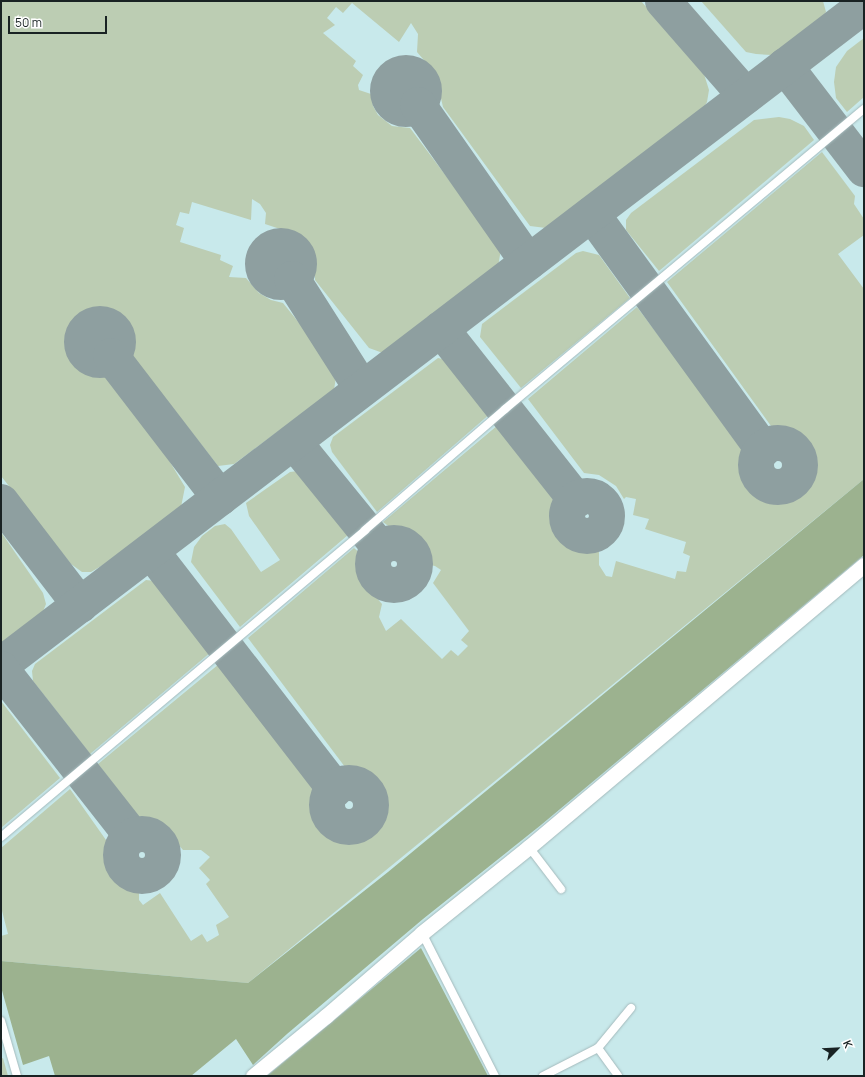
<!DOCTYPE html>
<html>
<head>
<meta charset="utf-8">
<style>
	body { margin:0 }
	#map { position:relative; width:865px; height:1077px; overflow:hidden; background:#def5f7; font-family:Manrope,sans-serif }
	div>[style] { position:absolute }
	.built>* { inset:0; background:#c8e9eb; transform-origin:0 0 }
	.green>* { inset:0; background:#bccdb3 }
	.forest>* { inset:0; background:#9cb28f }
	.taxiway>* { height:36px; margin:-18px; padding:0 18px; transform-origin:18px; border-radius:18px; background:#8e9fa0 }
	.taxiway>.ring { margin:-18px; padding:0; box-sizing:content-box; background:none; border:36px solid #8e9fa0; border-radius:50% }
	.roads { filter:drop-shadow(0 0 1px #a4babc) drop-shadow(0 0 1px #a4babc) }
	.lane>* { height:8px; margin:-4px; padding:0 4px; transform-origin:4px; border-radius:4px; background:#fff }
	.street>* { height:15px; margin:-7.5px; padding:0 7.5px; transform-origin:7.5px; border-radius:7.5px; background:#fff }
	span { translate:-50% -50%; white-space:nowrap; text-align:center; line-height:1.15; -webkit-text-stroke:3px #fff; paint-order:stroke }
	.frame { position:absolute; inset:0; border:2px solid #192223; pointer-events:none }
	.north { position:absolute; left:817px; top:1029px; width:40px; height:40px; -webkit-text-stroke:3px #fff; paint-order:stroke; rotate:66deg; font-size:11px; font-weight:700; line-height:16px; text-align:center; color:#192223 }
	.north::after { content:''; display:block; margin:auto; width:14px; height:18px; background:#192223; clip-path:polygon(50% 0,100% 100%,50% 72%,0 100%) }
	.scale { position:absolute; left:8px; top:16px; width:99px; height:18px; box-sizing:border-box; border:2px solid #192223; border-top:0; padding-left:5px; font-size:12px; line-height:14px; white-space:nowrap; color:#192223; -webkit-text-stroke:3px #fff; paint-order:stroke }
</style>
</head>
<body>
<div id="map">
	<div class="built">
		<div style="left:1px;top:1px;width:863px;height:1075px"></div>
	</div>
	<div class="green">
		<div style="clip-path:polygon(1px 1px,641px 1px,704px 74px,709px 90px,707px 102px,700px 114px,546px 228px,530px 226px,443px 107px,435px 73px,417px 52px,418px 34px,411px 23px,399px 42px,352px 3px,343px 13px,336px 7px,327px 18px,335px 25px,323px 33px,356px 61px,353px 66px,363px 75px,358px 85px,359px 90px,371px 94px,373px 106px,378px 115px,392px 126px,410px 128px,501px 249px,498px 267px,383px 353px,369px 348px,315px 280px,315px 261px,313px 251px,306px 242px,292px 233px,265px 224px,266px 213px,260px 204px,252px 199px,251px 220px,192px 202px,189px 214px,180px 212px,176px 225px,184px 228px,180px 242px,221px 255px,220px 260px,233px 266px,229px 277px,246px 278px,259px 293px,271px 300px,283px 303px,337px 370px,334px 390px,234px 464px,218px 466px,130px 353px,132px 347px,130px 329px,124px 319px,113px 313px,97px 312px,88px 316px,85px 313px,75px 321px,77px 325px,69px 335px,72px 353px,77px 364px,93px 371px,105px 372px,167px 457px,185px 487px,181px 507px,103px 565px,91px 572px,82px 572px,71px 564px,1px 476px)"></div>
		<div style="clip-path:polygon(701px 1px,823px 1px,826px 12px,820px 20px,785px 49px,772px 55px,756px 54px,746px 52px)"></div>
		<div style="clip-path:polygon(864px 38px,864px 97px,847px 112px,836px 98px,834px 82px,836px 67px,847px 51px)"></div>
		<div style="clip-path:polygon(779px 117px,790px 119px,804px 126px,814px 140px,659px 271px,626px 230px,626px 220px,631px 213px,754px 120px)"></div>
		<div style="clip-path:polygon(822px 152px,855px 196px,854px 204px,864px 219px,864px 235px,838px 254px,864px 289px,864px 479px,248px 983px,1px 961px,1px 936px,8px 934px,1px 907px,1px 848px,70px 789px,106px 840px,106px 863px,112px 875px,125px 886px,139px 890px,139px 900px,143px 905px,160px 893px,191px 941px,202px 934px,207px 942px,219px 935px,216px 925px,229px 917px,206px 884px,210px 880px,199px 868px,210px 857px,201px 850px,183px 850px,167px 831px,154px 821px,138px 816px,98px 764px,219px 664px,319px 794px,319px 812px,324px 823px,331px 830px,343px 835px,355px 835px,363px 831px,366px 834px,376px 826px,373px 821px,381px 812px,381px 798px,377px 788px,370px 780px,357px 775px,345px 773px,345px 767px,248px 638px,354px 548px,362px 555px,357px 565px,367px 587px,382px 604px,379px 617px,386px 631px,401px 619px,442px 659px,451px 650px,458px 656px,468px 646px,461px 640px,469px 631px,433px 583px,441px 570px,435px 566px,430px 565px,428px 554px,419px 537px,407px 530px,391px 528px,383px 522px,498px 425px,554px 497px,554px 522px,561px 532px,579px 545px,599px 552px,599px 565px,606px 576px,612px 577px,616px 561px,675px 579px,677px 571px,686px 572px,690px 556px,683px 553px,686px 542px,645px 529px,649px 519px,633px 515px,636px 499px,626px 497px,624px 499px,616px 486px,599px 475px,584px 473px,528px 399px,637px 307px,748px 454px,749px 474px,756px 484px,768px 492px,781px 493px,791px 490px,794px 494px,804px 484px,802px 480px,810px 472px,811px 461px,807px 449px,796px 438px,784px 434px,771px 435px,768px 430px,771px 426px,667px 282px)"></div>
		<div style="clip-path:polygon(583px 251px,599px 255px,630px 298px,521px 388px,480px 337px,482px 324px,576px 253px)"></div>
		<div style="clip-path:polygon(438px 358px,452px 361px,491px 413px,377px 512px,332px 452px,330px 445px,333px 437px)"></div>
		<div style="clip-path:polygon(298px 471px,305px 477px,348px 535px,240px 627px,191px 562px,194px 547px,202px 536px,215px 526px,225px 524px,231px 529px,261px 572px,280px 560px,249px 516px,246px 503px,290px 472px)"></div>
		<div style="clip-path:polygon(1px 532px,43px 593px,46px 604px,42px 614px,1px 645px)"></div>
		<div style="clip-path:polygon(146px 580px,155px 581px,162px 585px,211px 652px,90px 754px,33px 681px,32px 671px,35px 664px)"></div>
		<div style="clip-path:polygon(1px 701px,60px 778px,1px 828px)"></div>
		<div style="clip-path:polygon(3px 1058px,8px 1076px,1px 1076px,1px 1059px)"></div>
	</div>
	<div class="forest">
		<div style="clip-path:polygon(864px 479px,864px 555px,541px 825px,423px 919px,287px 1034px,253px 1065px,236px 1039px,191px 1076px,55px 1076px,49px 1056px,23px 1065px,1px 987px,1px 961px,248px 983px,388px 872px)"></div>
		<div style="clip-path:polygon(421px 948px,488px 1076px,267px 1076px)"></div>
	</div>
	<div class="taxiway">
		<div style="left:663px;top:1px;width:126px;rotate:48.9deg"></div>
		<div style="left:785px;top:66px;width:130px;rotate:52.5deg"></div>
		<div class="ring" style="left:388px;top:73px;width:0;height:0"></div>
		<div style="left:418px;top:105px;width:192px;rotate:55deg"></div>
		<div style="left:592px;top:214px;width:291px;rotate:54deg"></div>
		<div class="ring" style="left:263px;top:246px;width:0;height:0"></div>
		<div style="left:292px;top:279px;width:130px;rotate:57.5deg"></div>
		<div class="ring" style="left:82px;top:324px;width:0;height:0"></div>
		<div style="left:441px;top:329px;width:218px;rotate:51.7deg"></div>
		<div style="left:111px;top:356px;width:179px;rotate:52.5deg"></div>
		<div style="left:294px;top:442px;width:136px;rotate:50.9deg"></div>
		<div class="ring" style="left:756px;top:443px;width:8px;height:8px"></div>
		<div class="ring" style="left:567px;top:496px;width:4px;height:4px"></div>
		<div style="left:1px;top:502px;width:130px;rotate:52.5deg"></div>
		<div class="ring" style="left:373px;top:543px;width:6px;height:6px"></div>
		<div style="left:151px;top:551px;width:301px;rotate:52.3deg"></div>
		<div style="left:1px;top:665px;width:1086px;rotate:-37.37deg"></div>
		<div style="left:1px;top:669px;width:212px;rotate:51.9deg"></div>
		<div class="ring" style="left:327px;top:783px;width:8px;height:8px"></div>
		<div class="ring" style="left:121px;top:834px;width:6px;height:6px"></div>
	</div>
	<div class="roads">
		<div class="lane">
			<div style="left:1px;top:837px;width:476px;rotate:-40.1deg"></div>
			<div style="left:365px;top:530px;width:185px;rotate:-40.8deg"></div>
			<div style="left:505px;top:409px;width:468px;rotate:-39.9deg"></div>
			<div style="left:529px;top:847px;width:53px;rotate:52.7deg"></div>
			<div style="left:422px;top:933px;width:161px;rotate:63deg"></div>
			<div style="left:1px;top:1021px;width:57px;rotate:73.8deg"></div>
			<div style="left:598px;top:1048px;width:34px;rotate:54deg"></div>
			<div style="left:543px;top:1076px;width:62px;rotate:-27deg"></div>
			<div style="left:598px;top:1048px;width:52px;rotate:-50.5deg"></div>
		</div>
		<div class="street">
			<div style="left:253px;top:1076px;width:94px;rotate:-39.4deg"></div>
			<div style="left:326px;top:1016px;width:127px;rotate:-40.8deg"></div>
			<div style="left:422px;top:933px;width:137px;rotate:-38.8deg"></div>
			<div style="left:529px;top:847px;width:438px;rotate:-40.1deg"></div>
		</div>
	</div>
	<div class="frame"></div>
	<div class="north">K</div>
	<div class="scale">50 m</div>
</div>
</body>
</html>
